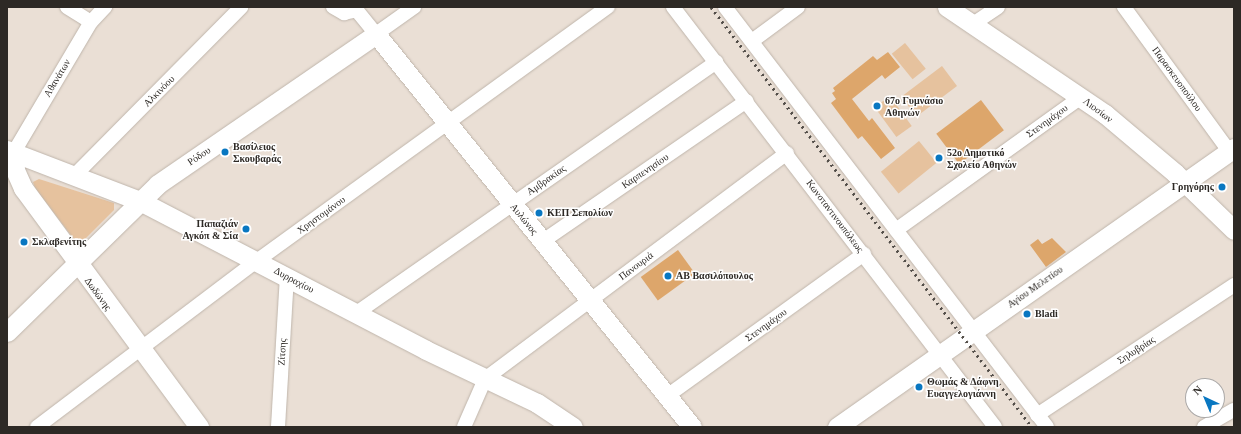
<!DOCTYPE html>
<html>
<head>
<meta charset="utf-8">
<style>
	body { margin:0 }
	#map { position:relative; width:1241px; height:434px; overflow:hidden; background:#eadfd5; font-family:Georgia,serif }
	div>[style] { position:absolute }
	.green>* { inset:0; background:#e6c29e; transform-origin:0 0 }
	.building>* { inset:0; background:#dda66b; transform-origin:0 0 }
	.roads { filter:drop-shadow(0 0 1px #bfb5ab) drop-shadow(0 0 1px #bfb5ab) }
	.street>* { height:14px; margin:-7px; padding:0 7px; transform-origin:7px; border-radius:7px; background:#fff }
	.secondary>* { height:19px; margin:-9.5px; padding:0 9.5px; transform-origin:9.5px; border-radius:9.5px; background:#fff }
	.rail>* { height:3px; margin-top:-1.5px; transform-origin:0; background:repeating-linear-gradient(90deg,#534e49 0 2px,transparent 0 6px) }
	.dots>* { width:11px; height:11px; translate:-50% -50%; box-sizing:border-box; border:2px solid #fff; border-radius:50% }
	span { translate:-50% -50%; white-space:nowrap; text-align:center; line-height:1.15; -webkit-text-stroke:3px #fff; paint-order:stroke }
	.street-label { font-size:10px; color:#2d2925 }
	.poi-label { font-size:10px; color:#2d2925; font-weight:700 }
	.left { translate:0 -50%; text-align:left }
	.right { translate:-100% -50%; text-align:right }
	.frame { position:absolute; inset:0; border:8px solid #2d2925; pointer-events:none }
	.north { position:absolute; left:1185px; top:378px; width:40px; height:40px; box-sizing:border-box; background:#fff; border:1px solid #aba9a8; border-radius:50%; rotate:316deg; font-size:11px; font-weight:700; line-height:16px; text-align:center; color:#2d2925 }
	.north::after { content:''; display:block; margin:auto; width:14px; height:18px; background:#0977c1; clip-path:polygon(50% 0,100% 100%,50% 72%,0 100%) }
</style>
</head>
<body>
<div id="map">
	<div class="green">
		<div style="left:905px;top:43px;width:33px;height:17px;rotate:51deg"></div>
		<div style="left:942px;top:66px;width:25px;height:51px;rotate:53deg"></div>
		<div style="left:890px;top:96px;width:37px;height:19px;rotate:54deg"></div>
		<div style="left:919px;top:141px;width:28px;height:49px;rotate:51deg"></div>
		<div style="clip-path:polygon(39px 179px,114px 203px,114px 210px,83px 241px,76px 242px,35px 188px,33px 182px)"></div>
	</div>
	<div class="building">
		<div style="clip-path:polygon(888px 52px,900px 67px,885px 79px,882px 75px,852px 99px,869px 121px,872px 118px,895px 148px,881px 159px,862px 136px,858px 139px,831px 103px,836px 99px,832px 93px,835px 91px,833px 88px,873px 56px,877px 60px)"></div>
		<div style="left:981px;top:100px;width:38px;height:56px;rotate:53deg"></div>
		<div style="clip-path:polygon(1052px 238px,1066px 252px,1046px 267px,1030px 245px,1038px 239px,1042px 244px)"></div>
		<div style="left:678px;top:250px;width:29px;height:46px;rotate:54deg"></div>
	</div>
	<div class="roads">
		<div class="street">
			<div style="left:67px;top:7px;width:28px;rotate:32deg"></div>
			<div style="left:333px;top:7px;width:13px;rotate:29deg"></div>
			<div style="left:344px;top:13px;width:13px;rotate:-13deg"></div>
			<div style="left:354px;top:7px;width:35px;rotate:51deg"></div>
			<div style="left:376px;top:34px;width:47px;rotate:-35.4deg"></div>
			<div style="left:673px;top:7px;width:529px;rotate:52.52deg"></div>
			<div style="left:725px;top:7px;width:529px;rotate:52.52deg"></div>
			<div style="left:1124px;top:7px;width:178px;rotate:53.9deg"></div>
			<div style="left:973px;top:24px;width:30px;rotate:-34deg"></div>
			<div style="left:752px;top:41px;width:57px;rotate:-36.5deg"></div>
			<div style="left:14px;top:152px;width:151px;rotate:-59.4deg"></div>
			<div style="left:91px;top:22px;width:21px;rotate:-47deg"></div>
			<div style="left:76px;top:174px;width:235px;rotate:-45.3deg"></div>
			<div style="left:896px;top:230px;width:228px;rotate:-35.7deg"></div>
			<div style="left:543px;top:241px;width:247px;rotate:-34.5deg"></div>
			<div style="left:358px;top:312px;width:437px;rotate:-34.9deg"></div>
			<div style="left:667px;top:396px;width:243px;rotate:-35.8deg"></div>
			<div style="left:1037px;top:415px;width:236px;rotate:-33.4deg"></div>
			<div style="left:37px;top:427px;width:277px;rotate:-37.1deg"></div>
			<div style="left:258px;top:260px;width:432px;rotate:-35.9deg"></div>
			<div style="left:278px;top:427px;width:151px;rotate:-86.6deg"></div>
			<div style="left:464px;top:427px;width:52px;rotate:-66.4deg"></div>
			<div style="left:485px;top:379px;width:377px;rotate:-36.8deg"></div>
			<div style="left:1204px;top:427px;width:34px;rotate:-30deg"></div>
		</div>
		<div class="secondary">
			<div style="left:947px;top:7px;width:191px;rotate:34.1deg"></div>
			<div style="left:1105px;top:114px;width:92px;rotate:40.1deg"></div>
			<div style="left:1175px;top:173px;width:82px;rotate:44deg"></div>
			<div style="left:7px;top:150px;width:142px;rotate:21deg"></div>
			<div style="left:140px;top:201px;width:322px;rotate:27.5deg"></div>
			<div style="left:426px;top:350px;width:123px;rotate:25.5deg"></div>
			<div style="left:537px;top:403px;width:43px;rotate:33.7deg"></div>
			<div style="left:14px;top:152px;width:18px;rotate:87deg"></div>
			<div style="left:15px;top:170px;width:20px;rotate:66deg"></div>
			<div style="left:23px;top:188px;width:297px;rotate:53.6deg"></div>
			<div style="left:7px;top:332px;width:211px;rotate:-44.4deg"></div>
			<div style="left:158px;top:184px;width:265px;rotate:-34.5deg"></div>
			<div style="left:376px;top:34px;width:504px;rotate:51.2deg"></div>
			<div style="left:837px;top:427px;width:485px;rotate:-35.1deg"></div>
		</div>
	</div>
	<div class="rail">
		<div style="left:711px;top:7px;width:529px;rotate:52.61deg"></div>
	</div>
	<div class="dots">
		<div style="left:877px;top:106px;background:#0977c1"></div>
		<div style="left:225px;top:152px;background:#0977c1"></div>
		<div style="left:939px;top:158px;background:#0977c1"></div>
		<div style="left:1222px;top:187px;background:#0977c1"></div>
		<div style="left:539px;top:213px;background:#0977c1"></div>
		<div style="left:246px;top:229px;background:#0977c1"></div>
		<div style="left:24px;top:242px;background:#0977c1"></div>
		<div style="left:668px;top:276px;background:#0977c1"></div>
		<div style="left:1027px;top:314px;background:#0977c1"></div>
		<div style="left:919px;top:387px;background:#0977c1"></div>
	</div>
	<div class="street-label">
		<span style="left:57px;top:78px;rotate:-59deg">Αθανάτων</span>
		<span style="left:1177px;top:79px;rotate:54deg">Παρασκευοπούλου</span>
		<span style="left:159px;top:91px;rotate:-45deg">Αλκινόου</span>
		<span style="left:1098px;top:110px;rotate:37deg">Λιοσίων</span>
		<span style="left:1047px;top:121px;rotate:-36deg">Στενημάχου</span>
		<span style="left:199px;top:156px;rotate:-34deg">Ρόδου</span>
		<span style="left:645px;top:171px;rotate:-34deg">Καρπενησίου</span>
		<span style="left:546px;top:180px;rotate:-35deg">Αμβρακίας</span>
		<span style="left:321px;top:215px;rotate:-36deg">Χρηστομάνου</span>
		<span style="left:835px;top:216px;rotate:53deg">Κωνσταντινουπόλεως</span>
		<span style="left:524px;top:219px;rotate:51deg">Αυλώνος</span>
		<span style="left:636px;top:266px;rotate:-37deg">Πανουριά</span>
		<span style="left:294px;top:280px;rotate:28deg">Δυρραχίου</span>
		<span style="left:1035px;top:287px;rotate:-35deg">Αγίου Μελετίου</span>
		<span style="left:98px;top:294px;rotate:54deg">Δωδώνης</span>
		<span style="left:766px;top:325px;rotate:-36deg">Στενημάχου</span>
		<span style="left:1136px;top:350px;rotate:-33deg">Σηλυβρίας</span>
		<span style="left:282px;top:352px;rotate:-87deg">Ζίτσης</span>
	</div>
	<div class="poi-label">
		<span class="left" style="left:885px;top:106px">67ο Γυμνάσιο<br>Αθηνών</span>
		<span class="left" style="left:233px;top:152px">Βασίλειος<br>Σκουβαράς</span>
		<span class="left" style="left:947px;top:158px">52ο Δημοτικό<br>Σχολείο Αθηνών</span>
		<span class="right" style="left:1214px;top:187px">Γρηγόρης</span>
		<span class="left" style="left:547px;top:213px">ΚΕΠ Σεπολίων</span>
		<span class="right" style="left:238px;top:229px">Παπαζιάν<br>Αγκόπ &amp; Σία</span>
		<span class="left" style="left:32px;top:242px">Σκλαβενίτης</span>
		<span class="left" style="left:676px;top:276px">ΑΒ Βασιλόπουλος</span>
		<span class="left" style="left:1035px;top:314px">Bladi</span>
		<span class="left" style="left:927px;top:387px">Θωμάς &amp; Δάφνη<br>Ευαγγελογιάννη</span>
	</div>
	<div class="frame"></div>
	<div class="north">N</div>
</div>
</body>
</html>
